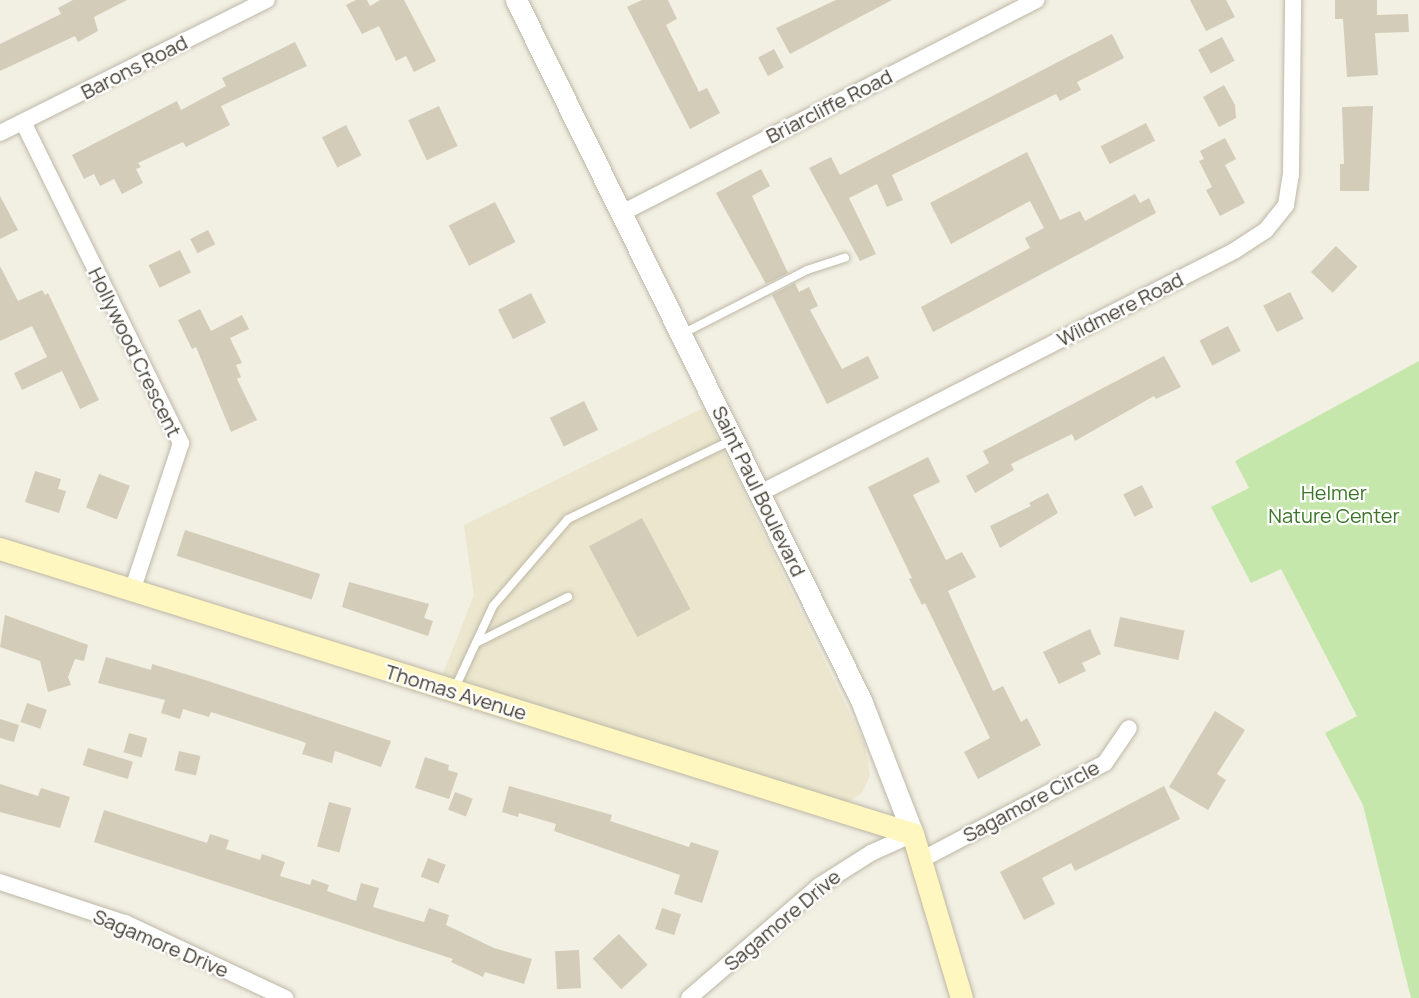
<!DOCTYPE html>
<html>
<head>
<meta charset="utf-8">
<style>
	body { margin:0 }
	#map { position:relative; width:1419px; height:998px; overflow:hidden; background:#f2efe3; font-family:Manrope,sans-serif }
	div>[style] { position:absolute }
	.education>* { inset:0; background:#ebe6cd }
	.green>* { inset:0; background:#c6e7ab }
	.building>* { inset:0; background:#d3ccb9; transform-origin:0 0 }
	.roads { filter:drop-shadow(0 0 2px #bdb8a6) drop-shadow(0 0 2px #bdb8a6) }
	.service>* { height:8px; margin:-4px; padding:0 4px; transform-origin:4px; border-radius:4px; background:#fff }
	.minor>* { height:16px; margin:-8px; padding:0 8px; transform-origin:8px; border-radius:8px; background:#fff }
	.tertiary>* { height:21px; margin:-10.5px; padding:0 10.5px; transform-origin:10.5px; border-radius:10.5px; background:#fff }
	.secondary>* { height:22px; margin:-11px; padding:0 11px; transform-origin:11px; border-radius:11px; background:#fff6c0 }
	span { translate:-50% -50%; white-space:nowrap; text-align:center; line-height:1.15; -webkit-text-stroke:4.5px #fff; paint-order:stroke }
	.street-label { font-size:20px; color:#443f33 }
	.park-label { font-size:20px; color:#3c7527 }
</style>
</head>
<body>
<div id="map">
	<div class="education">
		<div style="clip-path:polygon(703px 408px,865px 745px,870px 776px,862px 793px,851px 800px,839px 804px,826px 801px,443px 674px,474px 595px,464px 525px)"></div>
	</div>
	<div class="green">
		<div style="clip-path:polygon(1419px 361px,1419px 998px,1411px 998px,1363px 805px,1325px 733px,1357px 716px,1281px 569px,1251px 583px,1211px 507px,1249px 488px,1235px 461px)"></div>
	</div>
	<div class="building">
		<div style="clip-path:polygon(73px 0,127px 0,94px 17px,98px 31px,78px 42px,75px 36px,0 71px,0 44px,61px 14px,58px 8px)"></div>
		<div style="clip-path:polygon(356px 0,367px 0,370px 6px,380px 0,404px 0,436px 61px,414px 72px,406px 56px,396px 61px,379px 26px,362px 34px,346px 5px)"></div>
		<div style="clip-path:polygon(642px 0,668px 0,677px 19px,666px 25px,699px 92px,707px 88px,720px 113px,690px 129px,627px 7px)"></div>
		<div style="clip-path:polygon(836px 0,892px 0,790px 54px,776px 28px)"></div>
		<div style="clip-path:polygon(1190px 0,1226px 0,1235px 17px,1206px 31px)"></div>
		<div style="clip-path:polygon(1335px 0,1377px 0,1377px 15px,1408px 14px,1409px 32px,1375px 33px,1378px 75px,1347px 77px,1343px 19px,1335px 19px)"></div>
		<div style="clip-path:polygon(1112px 34px,1124px 58px,1077px 82px,1081px 90px,1060px 101px,1056px 94px,892px 175px,903px 200px,887px 207px,877px 184px,849px 198px,876px 254px,860px 261px,809px 168px,831px 157px,840px 175px)"></div>
		<div style="left:1222px;top:37px;width:27px;height:27px;rotate:62deg"></div>
		<div style="clip-path:polygon(295px 42px,307px 66px,221px 106px,230px 125px,186px 147px,183px 142px,138px 163px,141px 167px,136px 169px,143px 183px,122px 194px,114px 179px,100px 186px,94px 174px,84px 179px,72px 155px,177px 101px,181px 110px,226px 86px,222px 78px)"></div>
		<div style="left:774px;top:49px;width:21px;height:18px;rotate:62deg"></div>
		<div style="clip-path:polygon(1224px 85px,1235px 105px,1236px 118px,1219px 127px,1203px 97px)"></div>
		<div style="left:439px;top:106px;width:44px;height:34px;rotate:65deg"></div>
		<div style="clip-path:polygon(1373px 106px,1369px 191px,1340px 191px,1340px 164px,1344px 164px,1342px 107px)"></div>
		<div style="left:1146px;top:123px;width:20px;height:51px;rotate:63deg"></div>
		<div style="left:346px;top:125px;width:34px;height:27px;rotate:63deg"></div>
		<div style="clip-path:polygon(1225px 138px,1236px 159px,1225px 165px,1245px 203px,1220px 216px,1206px 190px,1212px 187px,1199px 161px,1204px 159px,1200px 151px)"></div>
		<div style="clip-path:polygon(1027px 152px,1060px 220px,1080px 211px,1085px 221px,1135px 194px,1140px 203px,1149px 198px,1156px 213px,933px 332px,921px 307px,1030px 248px,1025px 238px,1044px 228px,1030px 201px,951px 244px,930px 203px)"></div>
		<div style="clip-path:polygon(761px 169px,770px 186px,752px 196px,788px 273px,766px 284px,716px 193px)"></div>
		<div style="clip-path:polygon(0 196px,18px 230px,0 239px)"></div>
		<div style="left:495px;top:202px;width:45px;height:52px;rotate:63deg"></div>
		<div style="left:208px;top:230px;width:16px;height:20px;rotate:63deg"></div>
		<div style="left:1336px;top:246px;width:30px;height:36px;rotate:44deg"></div>
		<div style="left:180px;top:250px;width:25px;height:35px;rotate:64deg"></div>
		<div style="clip-path:polygon(0 266px,18px 301px,42px 290px,45px 295px,48px 293px,99px 400px,80px 409px,62px 371px,22px 390px,14px 373px,47px 357px,32px 326px,0 341px)"></div>
		<div style="clip-path:polygon(795px 283px,799px 292px,809px 287px,818px 306px,810px 310px,842px 369px,868px 356px,879px 378px,827px 404px,772px 295px)"></div>
		<div style="left:1290px;top:292px;width:30px;height:30px;rotate:63deg"></div>
		<div style="left:531px;top:293px;width:33px;height:37px;rotate:63deg"></div>
		<div style="clip-path:polygon(200px 309px,211px 331px,242px 315px,249px 329px,230px 338px,242px 363px,236px 365px,241px 377px,237px 379px,257px 420px,231px 432px,196px 347px,192px 349px,178px 320px)"></div>
		<div style="left:1228px;top:326px;width:28px;height:32px;rotate:63deg"></div>
		<div style="clip-path:polygon(1164px 356px,1181px 387px,1156px 399px,1154px 396px,1075px 441px,1072px 434px,1011px 464px,1014px 470px,975px 493px,966px 476px,989px 463px,983px 451px)"></div>
		<div style="left:584px;top:401px;width:32px;height:38px;rotate:64deg"></div>
		<div style="clip-path:polygon(928px 457px,940px 482px,913px 495px,946px 560px,962px 552px,976px 577px,948px 591px,993px 691px,1003px 686px,1021px 722px,1027px 718px,1041px 745px,978px 779px,964px 752px,990px 738px,925px 603px,922px 605px,909px 579px,912px 578px,868px 487px)"></div>
		<div style="clip-path:polygon(35px 471px,61px 479px,58px 489px,66px 491px,59px 513px,25px 502px)"></div>
		<div style="left:99px;top:474px;width:33px;height:36px;rotate:21deg"></div>
		<div style="left:1142px;top:485px;width:25px;height:21px;rotate:63deg"></div>
		<div style="clip-path:polygon(1048px 493px,1058px 513px,1000px 548px,990px 526px,1031px 506px,1029px 503px)"></div>
		<div style="left:642px;top:518px;width:103px;height:60px;rotate:62deg"></div>
		<div style="left:185px;top:530px;width:142px;height:27px;rotate:18deg"></div>
		<div style="clip-path:polygon(349px 582px,429px 604px,424px 618px,433px 621px,428px 636px,342px 607px)"></div>
		<div style="clip-path:polygon(5px 615px,88px 645px,84px 661px,75px 659px,68px 677px,71px 685px,48px 692px,40px 661px,0 647px)"></div>
		<div style="left:1120px;top:617px;width:66px;height:30px;rotate:12deg"></div>
		<div style="clip-path:polygon(1090px 629px,1101px 654px,1082px 663px,1086px 671px,1059px 684px,1043px 652px)"></div>
		<div style="clip-path:polygon(106px 657px,151px 670px,152px 664px,205px 680px,391px 741px,381px 767px,335px 751px,332px 763px,302px 754px,306px 743px,301px 741px,211px 712px,209px 717px,183px 709px,180px 719px,161px 713px,165px 700px,98px 683px)"></div>
		<div style="left:27px;top:703px;width:21px;height:20px;rotate:19deg"></div>
		<div style="clip-path:polygon(1215px 711px,1245px 730px,1217px 774px,1226px 780px,1208px 810px,1169px 787px)"></div>
		<div style="clip-path:polygon(0 719px,19px 725px,14px 742px,0 738px)"></div>
		<div style="left:129px;top:733px;width:19px;height:20px;rotate:16deg"></div>
		<div style="left:88px;top:748px;width:47px;height:18px;rotate:17deg"></div>
		<div style="left:179px;top:751px;width:22px;height:20px;rotate:13deg"></div>
		<div style="clip-path:polygon(425px 757px,449px 765px,448px 770px,458px 773px,449px 799px,415px 788px)"></div>
		<div style="clip-path:polygon(0 784px,38px 796px,41px 788px,70px 797px,60px 828px,0 812px)"></div>
		<div style="clip-path:polygon(509px 786px,612px 815px,610px 821px,689px 847px,691px 842px,719px 851px,702px 903px,674px 894px,680px 875px,554px 831px,556px 824px,519px 813px,518px 817px,502px 812px)"></div>
		<div style="clip-path:polygon(1164px 786px,1180px 819px,1075px 871px,1071px 863px,1042px 878px,1055px 904px,1024px 920px,1000px 872px)"></div>
		<div style="left:455px;top:792px;width:19px;height:19px;rotate:21deg"></div>
		<div style="left:329px;top:802px;width:23px;height:46px;rotate:15deg"></div>
		<div style="clip-path:polygon(104px 810px,207px 843px,210px 834px,229px 840px,226px 849px,260px 860px,262px 854px,285px 862px,280px 876px,310px 885px,312px 879px,329px 885px,327px 891px,356px 901px,361px 883px,379px 888px,373px 907px,424px 922px,429px 908px,449px 915px,446px 925px,494px 948px,532px 959px,524px 984px,485px 972px,483px 977px,451px 962px,453px 959px,94px 842px)"></div>
		<div style="left:428px;top:858px;width:19px;height:20px;rotate:21deg"></div>
		<div style="left:662px;top:908px;width:20px;height:22px;rotate:18deg"></div>
		<div style="left:619px;top:934px;width:42px;height:36px;rotate:47deg"></div>
		<div style="left:579px;top:950px;width:38px;height:24px;rotate:87deg"></div>
	</div>
	<div class="roads">
		<div class="service">
			<div style="left:682px;top:334px;width:140px;rotate:-27.1deg"></div>
			<div style="left:807px;top:270px;width:40px;rotate:-18deg"></div>
			<div style="left:476px;top:643px;width:103px;rotate:-26.6deg"></div>
			<div style="left:455px;top:688px;width:90px;rotate:-65.1deg"></div>
			<div style="left:493px;top:606px;width:115px;rotate:-49.2deg"></div>
			<div style="left:568px;top:519px;width:184px;rotate:-25.7deg"></div>
		</div>
		<div class="minor">
			<div style="left:23px;top:122px;width:358px;rotate:63.8deg"></div>
			<div style="left:181px;top:443px;width:156px;rotate:108.3deg"></div>
			<div style="left:0;top:133px;width:298px;rotate:-26.5deg"></div>
			<div style="left:622px;top:213px;width:466px;rotate:-27.2deg"></div>
			<div style="left:760px;top:493px;width:532px;rotate:-27.05deg"></div>
			<div style="left:1234px;top:251px;width:38px;rotate:-33deg"></div>
			<div style="left:1266px;top:230px;width:32px;rotate:-51deg"></div>
			<div style="left:1286px;top:205px;width:30px;rotate:-81deg"></div>
			<div style="left:1291px;top:175px;width:175px;rotate:-89.3deg"></div>
			<div style="left:921px;top:860px;width:208px;rotate:-27.8deg"></div>
			<div style="left:1105px;top:763px;width:42px;rotate:-55.6deg"></div>
			<div style="left:0;top:882px;width:132px;rotate:18.2deg"></div>
			<div style="left:125px;top:923px;width:177px;rotate:25.1deg"></div>
			<div style="left:689px;top:998px;width:172px;rotate:-40.7deg"></div>
			<div style="left:819px;top:886px;width:62px;rotate:-32.4deg"></div>
			<div style="left:871px;top:853px;width:46px;rotate:-24.3deg"></div>
		</div>
		<div class="tertiary">
			<div style="left:516px;top:0;width:780px;rotate:63.76deg"></div>
			<div style="left:861px;top:700px;width:144px;rotate:68.8deg"></div>
		</div>
		<div class="secondary">
			<div style="left:0;top:549px;width:956px;rotate:17.34deg"></div>
			<div style="left:913px;top:834px;width:171px;rotate:73.4deg"></div>
		</div>
	</div>
	<div class="street-label">
		<span style="left:134px;top:67px;rotate:-27deg">Barons Road</span>
		<span style="left:829px;top:106px;rotate:-27deg">Briarcliffe Road</span>
		<span style="left:1120px;top:309px;rotate:-27deg">Wildmere Road</span>
		<span style="left:135px;top:352px;rotate:64deg">Hollywood Crescent</span>
		<span style="left:759px;top:491px;rotate:64deg">Saint Paul Boulevard</span>
		<span style="left:456px;top:692px;rotate:17deg">Thomas Avenue</span>
		<span style="left:1031px;top:801px;rotate:-28deg">Sagamore Circle</span>
		<span style="left:782px;top:920px;rotate:-40deg">Sagamore Drive</span>
		<span style="left:161px;top:943px;rotate:23deg">Sagamore Drive</span>
	</div>
	<div class="park-label">
		<span style="left:1334px;top:504px">Helmer<br>Nature Center</span>
	</div>
</div>
</body>
</html>
